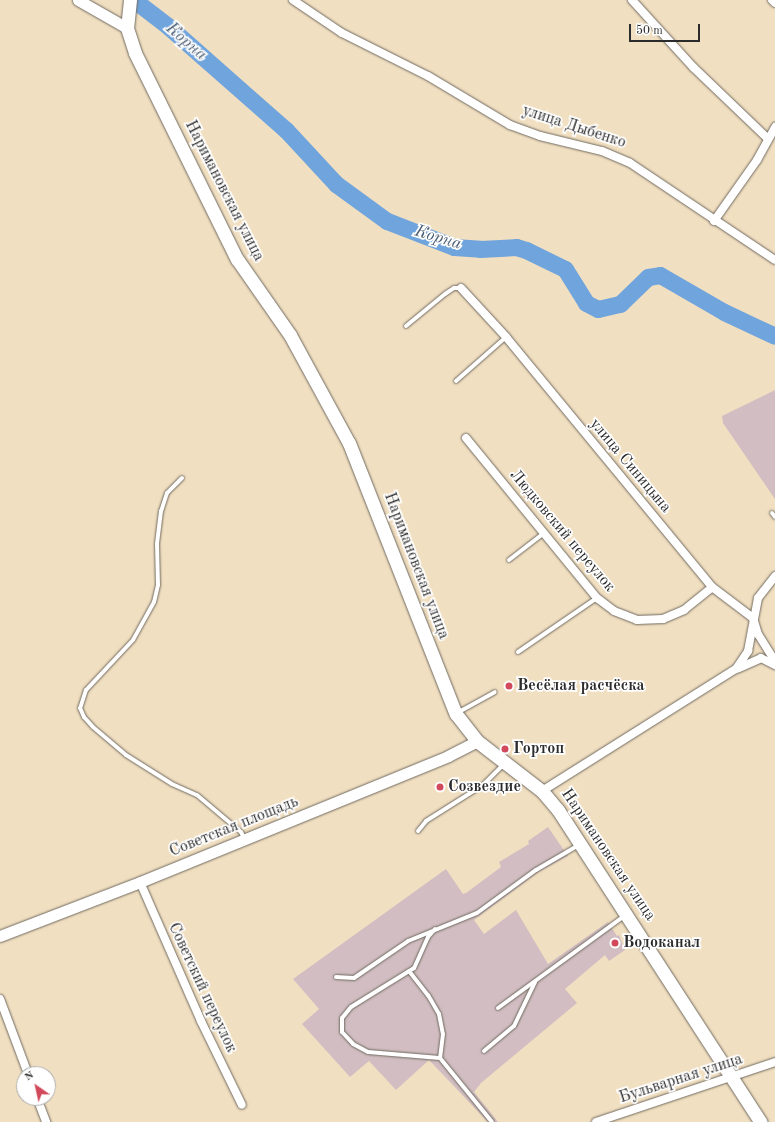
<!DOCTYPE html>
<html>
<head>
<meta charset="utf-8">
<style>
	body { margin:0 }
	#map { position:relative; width:775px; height:1122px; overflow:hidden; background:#f1dfc1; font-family:"Old Standard TT",serif }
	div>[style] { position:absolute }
	.industrial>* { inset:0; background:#d2bec2 }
	.river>* { height:17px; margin:-8.5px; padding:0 8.5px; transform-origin:8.5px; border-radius:8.5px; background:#70a4dc }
	.roads { filter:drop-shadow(0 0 1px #706a60) drop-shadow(0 0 1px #706a60) }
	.lane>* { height:4px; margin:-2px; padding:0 2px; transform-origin:2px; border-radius:2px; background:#fff }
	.street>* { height:8px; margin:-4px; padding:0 4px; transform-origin:4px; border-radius:4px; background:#fff }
	.secondary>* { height:11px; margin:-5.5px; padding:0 5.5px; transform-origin:5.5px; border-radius:5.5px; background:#fff }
	.primary>* { height:13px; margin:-6.5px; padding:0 6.5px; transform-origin:6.5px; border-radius:6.5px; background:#fff }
	.dots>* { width:11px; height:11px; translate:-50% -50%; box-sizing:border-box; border:2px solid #fff; border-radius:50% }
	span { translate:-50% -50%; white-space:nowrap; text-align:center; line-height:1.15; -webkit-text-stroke:3.5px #fff; paint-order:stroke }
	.street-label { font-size:16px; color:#2b2b2b }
	.poi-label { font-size:16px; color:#2b2b2b; font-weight:700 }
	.left { translate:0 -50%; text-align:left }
	.water-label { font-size:17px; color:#475b72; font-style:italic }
	.north { position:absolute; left:16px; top:1066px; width:40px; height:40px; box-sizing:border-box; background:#fff; border:1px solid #aaa; border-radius:50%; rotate:326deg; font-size:11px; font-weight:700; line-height:16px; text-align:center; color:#2b2b2b }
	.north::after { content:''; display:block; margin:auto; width:14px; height:18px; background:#d1495b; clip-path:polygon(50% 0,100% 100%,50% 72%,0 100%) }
	.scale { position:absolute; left:629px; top:24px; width:71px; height:18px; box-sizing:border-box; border:2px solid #2b2b2b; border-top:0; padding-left:5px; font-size:12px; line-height:14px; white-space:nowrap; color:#2b2b2b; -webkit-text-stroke:3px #fff; paint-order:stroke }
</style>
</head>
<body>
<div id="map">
	<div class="industrial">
		<div style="clip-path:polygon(775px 390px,775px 499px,723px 423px,722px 416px)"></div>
		<div style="clip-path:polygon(548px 827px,568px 856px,540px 871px,474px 920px,484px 934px,516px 910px,548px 964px,608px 922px,617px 936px,619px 935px,625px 950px,609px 961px,605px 955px,565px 989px,577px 1003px,481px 1083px,474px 1092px,498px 1122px,488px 1122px,429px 1060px,396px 1090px,369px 1061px,350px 1077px,302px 1024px,319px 1009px,293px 979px,446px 869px,463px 894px,466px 893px,501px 867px,499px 862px,529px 844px,528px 841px)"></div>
	</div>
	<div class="river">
		<div style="left:134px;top:0;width:44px;rotate:37.6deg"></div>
		<div style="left:169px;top:27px;width:156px;rotate:41.4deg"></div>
		<div style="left:286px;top:130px;width:74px;rotate:47.2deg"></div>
		<div style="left:336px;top:184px;width:63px;rotate:36deg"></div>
		<div style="left:387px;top:221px;width:72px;rotate:21.2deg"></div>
		<div style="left:454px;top:247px;width:26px;rotate:4deg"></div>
		<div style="left:480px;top:249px;width:36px;rotate:-3deg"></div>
		<div style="left:516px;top:247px;width:10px;rotate:17deg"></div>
		<div style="left:526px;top:250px;width:43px;rotate:26deg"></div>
		<div style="left:565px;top:269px;width:40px;rotate:58deg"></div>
		<div style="left:586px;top:303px;width:13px;rotate:27deg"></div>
		<div style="left:598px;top:309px;width:23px;rotate:-13deg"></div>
		<div style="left:620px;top:304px;width:39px;rotate:-44deg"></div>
		<div style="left:648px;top:277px;width:12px;rotate:-9deg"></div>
		<div style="left:660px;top:275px;width:74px;rotate:30deg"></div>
		<div style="left:724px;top:312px;width:56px;rotate:25.2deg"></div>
	</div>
	<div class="roads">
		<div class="lane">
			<div style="left:406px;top:326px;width:50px;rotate:-39.4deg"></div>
			<div style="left:445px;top:294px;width:11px;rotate:-34deg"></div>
			<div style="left:454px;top:288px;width:7px"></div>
			<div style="left:456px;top:381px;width:67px;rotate:-41.3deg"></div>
			<div style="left:182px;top:478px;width:21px;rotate:135deg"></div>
			<div style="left:167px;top:493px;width:19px;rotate:108deg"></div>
			<div style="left:161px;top:511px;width:33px;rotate:97deg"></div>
			<div style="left:157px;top:544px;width:41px;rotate:88.6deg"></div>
			<div style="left:158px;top:585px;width:17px;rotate:103deg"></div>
			<div style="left:154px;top:602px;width:43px;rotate:118.9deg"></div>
			<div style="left:133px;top:640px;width:69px;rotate:133.2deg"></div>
			<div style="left:86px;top:690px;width:19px;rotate:108deg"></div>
			<div style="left:80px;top:708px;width:10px;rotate:66deg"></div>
			<div style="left:84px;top:717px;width:13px;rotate:48deg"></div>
			<div style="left:93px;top:727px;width:43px;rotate:40.3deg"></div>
			<div style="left:126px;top:755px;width:54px;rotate:32.2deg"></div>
			<div style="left:172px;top:784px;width:27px;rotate:24deg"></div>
			<div style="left:197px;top:795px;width:57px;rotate:40.1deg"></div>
			<div style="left:241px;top:832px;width:7px;rotate:63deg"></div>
			<div style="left:772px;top:513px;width:5px;rotate:53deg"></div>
			<div style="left:509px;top:560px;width:44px;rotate:-37.6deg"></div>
			<div style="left:518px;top:652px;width:96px;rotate:-34.4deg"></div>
			<div style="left:457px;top:713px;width:43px;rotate:-28.9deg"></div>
			<div style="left:418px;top:831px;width:13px;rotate:-51deg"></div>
			<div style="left:426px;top:821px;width:67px;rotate:-32.3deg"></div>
			<div style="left:483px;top:785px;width:30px;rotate:-45deg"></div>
			<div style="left:435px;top:929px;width:11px;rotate:131deg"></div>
			<div style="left:428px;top:937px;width:34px;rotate:114deg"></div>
			<div style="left:414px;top:968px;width:74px;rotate:148.2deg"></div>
			<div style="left:351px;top:1007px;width:14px;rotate:129deg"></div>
			<div style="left:342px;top:1018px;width:14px;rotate:90deg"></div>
			<div style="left:342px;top:1032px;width:16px;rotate:47deg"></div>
			<div style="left:353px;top:1044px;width:17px;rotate:28deg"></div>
			<div style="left:368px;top:1052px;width:72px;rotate:4.8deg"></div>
			<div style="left:440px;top:1058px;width:82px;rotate:50.9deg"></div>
			<div style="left:409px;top:971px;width:31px;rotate:52deg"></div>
			<div style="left:428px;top:995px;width:22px;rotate:60deg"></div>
			<div style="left:439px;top:1014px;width:20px;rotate:79deg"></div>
			<div style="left:443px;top:1034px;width:24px;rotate:97deg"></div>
			<div style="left:336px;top:977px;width:18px;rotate:3deg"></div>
			<div style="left:354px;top:978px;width:65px;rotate:-34.4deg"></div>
			<div style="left:408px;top:941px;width:74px;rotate:-22.1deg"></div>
			<div style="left:477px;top:913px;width:73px;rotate:-36.1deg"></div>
			<div style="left:536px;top:870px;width:50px;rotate:-30.2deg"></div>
			<div style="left:498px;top:1008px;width:156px;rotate:-36.1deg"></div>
			<div style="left:484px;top:1051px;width:39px;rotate:-40deg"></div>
			<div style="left:514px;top:1026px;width:49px;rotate:-64.5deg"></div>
		</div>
		<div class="street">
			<div style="left:293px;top:0;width:59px;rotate:34deg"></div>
			<div style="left:342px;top:33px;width:96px;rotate:26.6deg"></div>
			<div style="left:428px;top:76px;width:96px;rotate:30.9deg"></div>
			<div style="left:510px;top:125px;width:32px;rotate:20deg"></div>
			<div style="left:540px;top:136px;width:64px;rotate:13.6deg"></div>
			<div style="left:602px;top:151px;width:30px;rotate:23deg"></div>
			<div style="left:630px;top:163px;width:174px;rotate:33.8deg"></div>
			<div style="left:632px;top:0;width:91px;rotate:47.7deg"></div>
			<div style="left:693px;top:67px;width:104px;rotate:43.8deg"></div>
			<div style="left:772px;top:0;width:4px;rotate:45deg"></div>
			<div style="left:714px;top:221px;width:75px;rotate:-54.8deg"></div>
			<div style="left:757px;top:160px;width:38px;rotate:-61deg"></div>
			<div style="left:461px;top:288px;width:67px;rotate:47.4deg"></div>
			<div style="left:506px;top:337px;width:324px;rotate:50.5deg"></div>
			<div style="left:712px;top:587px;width:51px;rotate:37.1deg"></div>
			<div style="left:753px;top:618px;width:17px;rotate:73deg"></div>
			<div style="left:758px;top:634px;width:32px;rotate:58deg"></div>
			<div style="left:466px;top:438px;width:207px;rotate:50.7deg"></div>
			<div style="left:597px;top:598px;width:21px;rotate:37deg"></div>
			<div style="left:614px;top:611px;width:25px;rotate:21deg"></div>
			<div style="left:637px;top:620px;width:26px;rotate:-2deg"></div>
			<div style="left:663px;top:619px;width:23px;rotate:-23deg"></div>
			<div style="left:684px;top:610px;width:36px;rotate:-39deg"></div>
			<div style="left:739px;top:668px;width:24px;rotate:-24deg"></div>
			<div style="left:761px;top:658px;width:16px;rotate:27deg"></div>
			<div style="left:542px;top:791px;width:229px;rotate:-32.2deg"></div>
			<div style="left:736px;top:669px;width:22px;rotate:-56deg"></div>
			<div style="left:748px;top:651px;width:54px;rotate:-79.3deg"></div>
			<div style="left:758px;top:598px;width:28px;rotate:-52deg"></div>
			<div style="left:140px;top:882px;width:152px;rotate:66.3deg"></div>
			<div style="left:201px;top:1021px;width:93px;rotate:64deg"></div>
			<div style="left:0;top:999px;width:80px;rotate:69.5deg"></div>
			<div style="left:37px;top:1098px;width:26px;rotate:69deg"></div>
			<div style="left:596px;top:1122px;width:189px;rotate:-18.5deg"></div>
		</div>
		<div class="secondary">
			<div style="left:78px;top:0;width:56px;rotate:29.7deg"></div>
			<div style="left:0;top:936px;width:150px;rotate:-21.1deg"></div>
			<div style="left:140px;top:882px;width:333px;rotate:-22.2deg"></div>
			<div style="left:448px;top:756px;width:33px;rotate:-27deg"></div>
		</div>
		<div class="primary">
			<div style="left:130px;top:0;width:28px;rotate:96deg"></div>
			<div style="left:127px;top:28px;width:26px;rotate:72deg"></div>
			<div style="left:135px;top:53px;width:230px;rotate:63.7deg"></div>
			<div style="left:237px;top:259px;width:93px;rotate:55.1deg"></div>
			<div style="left:290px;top:335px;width:123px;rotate:61.4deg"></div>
			<div style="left:349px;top:443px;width:291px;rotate:68.5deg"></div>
			<div style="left:456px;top:714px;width:34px;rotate:52deg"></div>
			<div style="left:477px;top:741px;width:82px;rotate:37.6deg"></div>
			<div style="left:542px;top:791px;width:25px;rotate:50deg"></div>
			<div style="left:558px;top:810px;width:372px;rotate:57deg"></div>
		</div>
	</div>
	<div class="dots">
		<div style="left:509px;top:686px;background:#d1495b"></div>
		<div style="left:505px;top:749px;background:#d1495b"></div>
		<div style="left:440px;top:787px;background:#d1495b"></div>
		<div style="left:615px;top:943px;background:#d1495b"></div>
	</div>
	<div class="street-label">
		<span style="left:574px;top:127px;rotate:18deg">улица Дыбенко</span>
		<span style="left:224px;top:191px;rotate:63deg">Наримановская улица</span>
		<span style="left:630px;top:466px;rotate:50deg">улица Синицына</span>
		<span style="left:562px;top:531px;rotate:50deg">Людковский переулок</span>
		<span style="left:416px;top:566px;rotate:69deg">Наримановская улица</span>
		<span style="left:234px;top:827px;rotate:-22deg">Советская площадь</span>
		<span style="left:608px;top:855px;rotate:56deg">Наримановская улица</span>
		<span style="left:202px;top:988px;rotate:65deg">Советский переулок</span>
		<span style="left:681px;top:1079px;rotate:-18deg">Бульварная улица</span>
	</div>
	<div class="poi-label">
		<span class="left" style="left:517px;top:686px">Весёлая расчёска</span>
		<span class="left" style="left:513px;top:749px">Гортоп</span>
		<span class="left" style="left:448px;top:787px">Созвездие</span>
		<span class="left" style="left:623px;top:943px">Водоканал</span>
	</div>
	<div class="water-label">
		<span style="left:186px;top:42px;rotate:41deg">Корна</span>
		<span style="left:438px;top:238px;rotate:17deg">Корна</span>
	</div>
	<div class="north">N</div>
	<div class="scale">50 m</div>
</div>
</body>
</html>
